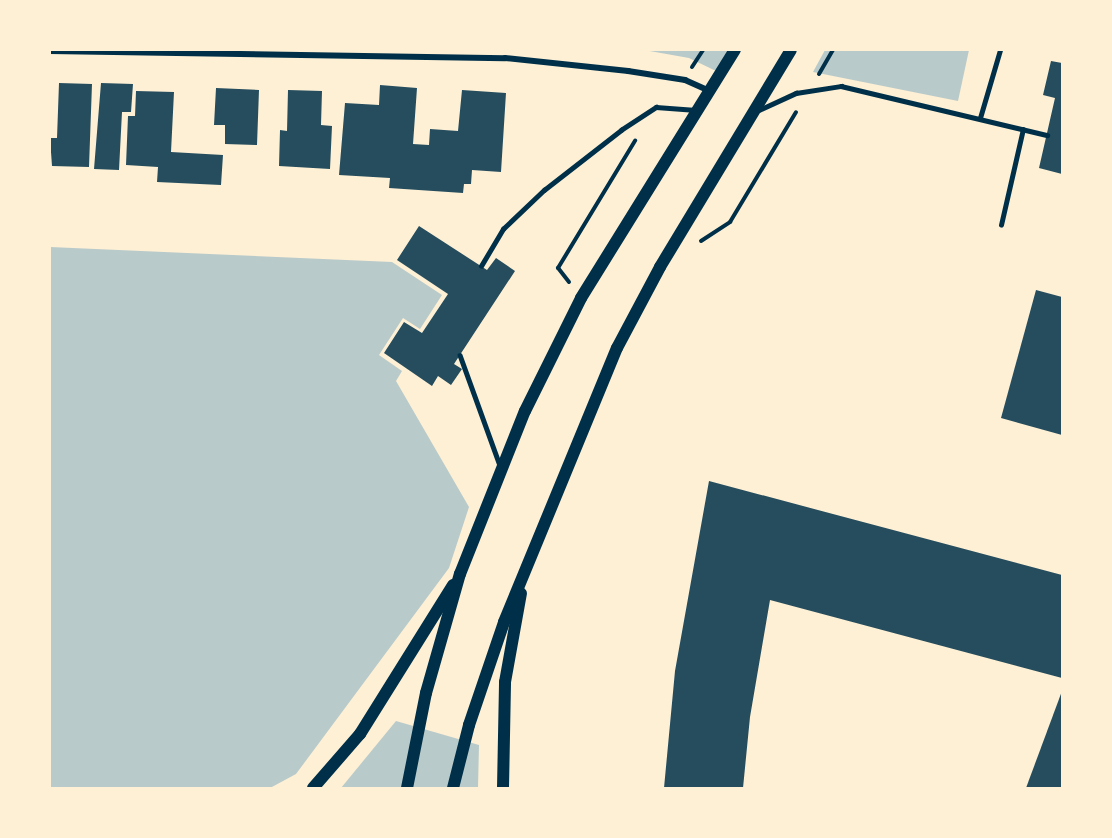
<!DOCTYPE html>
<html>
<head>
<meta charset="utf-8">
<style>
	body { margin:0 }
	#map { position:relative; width:1112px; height:838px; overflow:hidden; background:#fdf0d5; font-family:"Source Sans 3",sans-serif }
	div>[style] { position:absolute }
	.green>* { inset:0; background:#b9caca }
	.building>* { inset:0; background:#264d5e }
	.path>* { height:4px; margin:-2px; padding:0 2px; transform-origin:2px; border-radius:2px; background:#003049 }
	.service>* { height:4.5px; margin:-2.25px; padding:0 2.25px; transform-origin:2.25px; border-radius:2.25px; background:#003049 }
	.minor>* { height:6px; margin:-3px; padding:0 3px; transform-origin:3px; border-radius:3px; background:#003049 }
	.secondary>* { height:12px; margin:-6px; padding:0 6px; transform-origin:6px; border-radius:6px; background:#003049 }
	span { translate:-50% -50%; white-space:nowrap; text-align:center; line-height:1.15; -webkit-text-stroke:6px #fdf0d5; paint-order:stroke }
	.frame { position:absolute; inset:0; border:51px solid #fdf0d5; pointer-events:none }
</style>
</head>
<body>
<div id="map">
	<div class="green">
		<div style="clip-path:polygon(644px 50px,728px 50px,716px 71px,689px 58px)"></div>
		<div style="clip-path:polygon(825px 50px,969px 50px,958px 101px,813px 72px)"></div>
		<div style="clip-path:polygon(50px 247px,392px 262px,442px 295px,420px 329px,403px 318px,379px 355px,402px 371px,396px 381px,469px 507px,449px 568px,296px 774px,270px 788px,50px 788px)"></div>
		<div style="clip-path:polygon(396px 721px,479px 745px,478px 788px,341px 788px)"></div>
	</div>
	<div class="building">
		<div style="clip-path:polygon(1051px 61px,1062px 63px,1062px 174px,1039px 168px,1055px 98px,1043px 95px)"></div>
		<div style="clip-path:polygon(59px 83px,92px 84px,89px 167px,52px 166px,50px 138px,57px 138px)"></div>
		<div style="clip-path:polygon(101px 83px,133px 84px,131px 112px,122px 112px,119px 170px,94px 169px)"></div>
		<div style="clip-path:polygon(380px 85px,417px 88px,413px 144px,429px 145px,430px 129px,458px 131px,462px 90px,506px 93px,501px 172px,472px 170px,471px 184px,464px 184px,463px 193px,389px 188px,390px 178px,339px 175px,345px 103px,379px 105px)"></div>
		<div style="clip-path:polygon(216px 88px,259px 90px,257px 145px,225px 144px,225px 125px,214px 125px)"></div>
		<div style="clip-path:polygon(288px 90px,322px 91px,321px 125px,332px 126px,330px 169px,279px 166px,280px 130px,287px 131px)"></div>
		<div style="clip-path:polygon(136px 91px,174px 92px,171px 152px,223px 155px,221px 185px,157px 182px,158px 167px,126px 165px,128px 116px,135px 116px)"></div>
		<div style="clip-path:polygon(419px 226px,487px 270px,496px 258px,515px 271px,454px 364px,462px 369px,451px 385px,438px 376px,432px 386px,384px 353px,404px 322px,422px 333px,448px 294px,397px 260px)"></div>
		<div style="clip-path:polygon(1036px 290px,1062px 297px,1062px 435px,1001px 418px)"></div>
		<div style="clip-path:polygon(709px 481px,1062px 575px,1062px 678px,770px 600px,750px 717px,743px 788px,664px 788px,675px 671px)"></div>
		<div style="clip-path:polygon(1062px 691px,1062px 788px,1026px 788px)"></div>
	</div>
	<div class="path">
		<div style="left:692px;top:67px;width:20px;rotate:-57deg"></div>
		<div style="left:819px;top:74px;width:28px;rotate:-60deg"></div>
		<div style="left:701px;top:241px;width:35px;rotate:-33deg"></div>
		<div style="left:730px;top:222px;width:128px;rotate:-59deg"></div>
		<div style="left:569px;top:282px;width:18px;rotate:-128deg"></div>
		<div style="left:558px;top:268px;width:149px;rotate:-58.8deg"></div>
	</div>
	<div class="service">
		<div style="left:759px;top:110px;width:41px;rotate:-24.7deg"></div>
		<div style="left:796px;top:93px;width:46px;rotate:-8.8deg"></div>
		<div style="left:841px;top:86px;width:212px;rotate:13.4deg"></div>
		<div style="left:980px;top:118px;width:71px;rotate:-73.6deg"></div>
		<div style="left:1001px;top:225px;width:98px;rotate:-77.1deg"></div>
		<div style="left:481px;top:266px;width:43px;rotate:-59.3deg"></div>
		<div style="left:503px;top:229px;width:57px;rotate:-43.6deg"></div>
		<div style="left:544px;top:190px;width:98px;rotate:-37.9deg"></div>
		<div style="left:621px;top:130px;width:42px;rotate:-33.3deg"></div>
		<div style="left:656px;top:107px;width:40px;rotate:4.3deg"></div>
		<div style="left:460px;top:355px;width:120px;rotate:70.1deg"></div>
	</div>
	<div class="minor">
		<div style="left:50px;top:51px;width:455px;rotate:0.9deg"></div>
		<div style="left:505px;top:58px;width:124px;rotate:6deg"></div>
		<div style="left:628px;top:71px;width:58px;rotate:9deg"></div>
		<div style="left:685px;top:80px;width:27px;rotate:24deg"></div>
	</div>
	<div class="secondary">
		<div style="left:313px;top:788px;width:72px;rotate:-49deg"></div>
		<div style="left:360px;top:734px;width:176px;rotate:-58deg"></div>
		<div style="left:407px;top:788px;width:97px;rotate:-78.7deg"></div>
		<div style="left:426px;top:693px;width:124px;rotate:-74.1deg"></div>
		<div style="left:460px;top:574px;width:175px;rotate:-68.3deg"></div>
		<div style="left:525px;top:411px;width:126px;rotate:-63.6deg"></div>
		<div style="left:581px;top:298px;width:292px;rotate:-58.2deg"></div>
		<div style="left:453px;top:788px;width:65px;rotate:-75.7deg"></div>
		<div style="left:469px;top:725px;width:109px;rotate:-71.2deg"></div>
		<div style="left:504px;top:622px;width:296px;rotate:-67.6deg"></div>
		<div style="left:617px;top:348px;width:92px;rotate:-62deg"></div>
		<div style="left:660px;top:267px;width:253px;rotate:-58.9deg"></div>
		<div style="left:503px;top:788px;width:106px;rotate:-88.9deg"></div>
		<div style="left:505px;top:682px;width:90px;rotate:-79.8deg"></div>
	</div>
	<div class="frame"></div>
</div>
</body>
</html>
